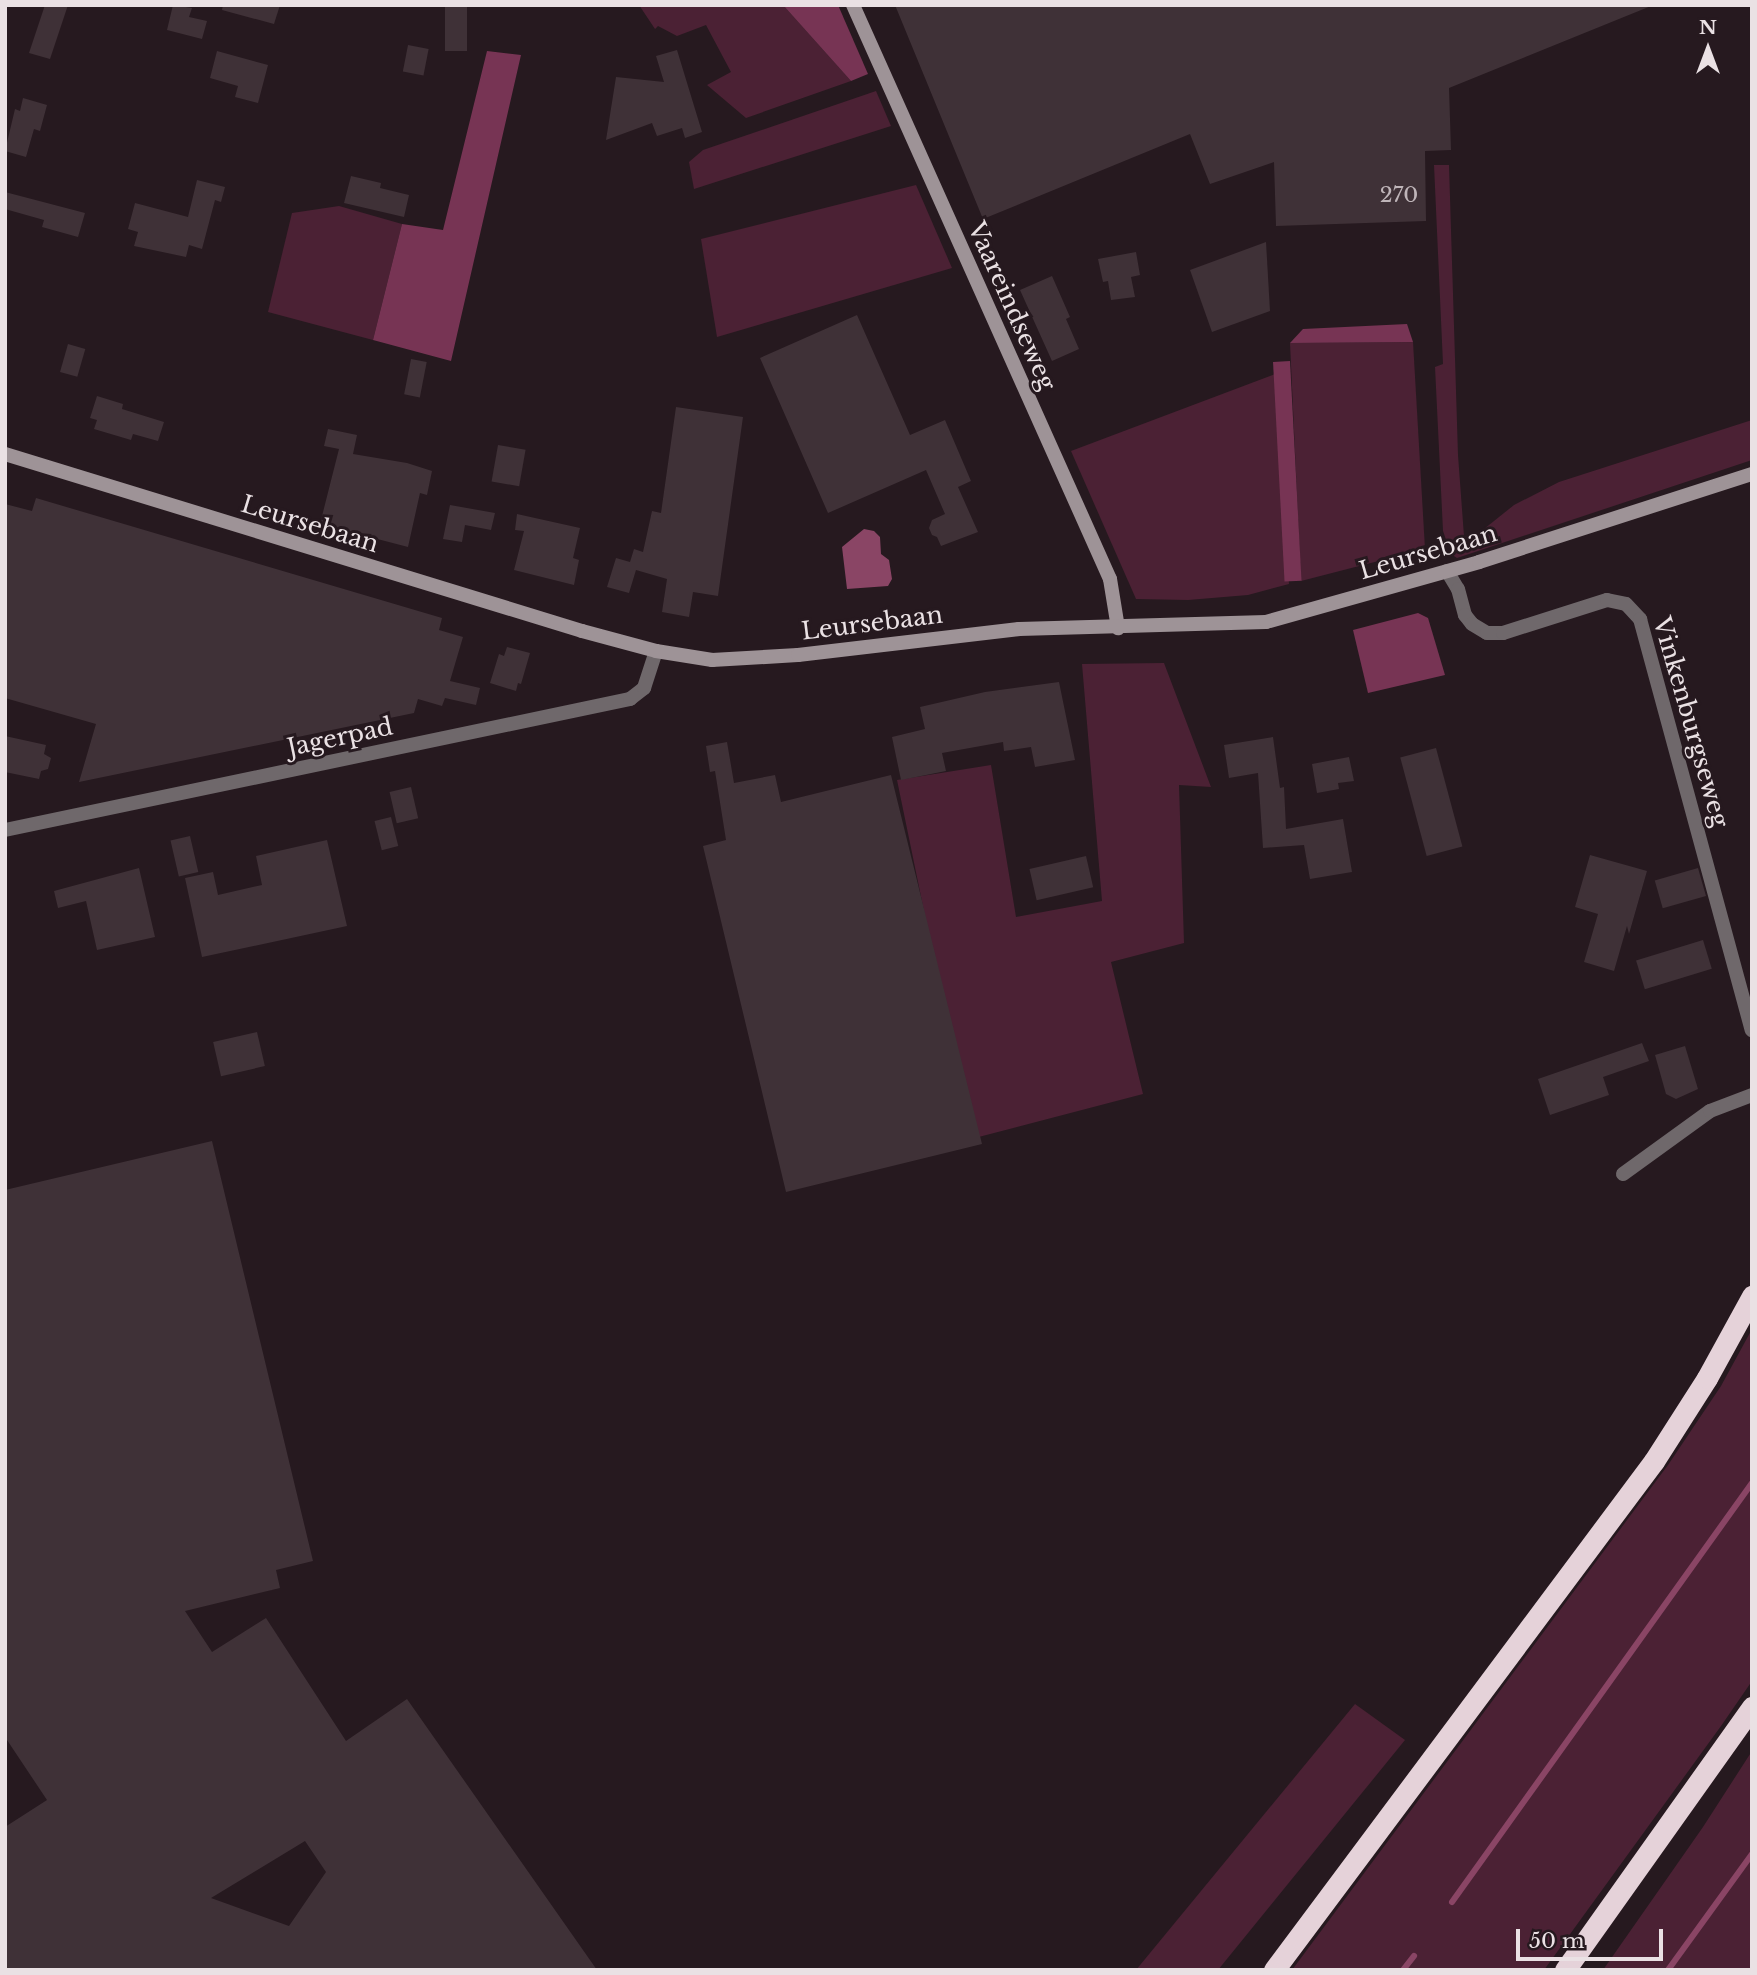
<!DOCTYPE html>
<html>
<head>
<meta charset="utf-8">
<style>
	body { margin:0 }
	#map { position:relative; width:1757px; height:1975px; overflow:hidden; background:#26191f; font-family:"Libre Baskerville",serif }
	div>[style] { position:absolute }
	.green>* { inset:0; background:#4b2134 }
	.forest>* { inset:0; background:#773454; transform-origin:0 0 }
	.water>* { inset:0; background:#8a4565 }
	.stream>* { height:6px; margin:-3px; padding:0 3px; transform-origin:3px; border-radius:3px; background:#8a4565 }
	.building>* { inset:0; background:#3f3137; transform-origin:0 0 }
	.street>* { height:14px; margin:-7px; padding:0 7px; transform-origin:7px; border-radius:7px; background:#6f686b }
	.secondary>* { height:14px; margin:-7px; padding:0 7px; transform-origin:7px; border-radius:7px; background:#9e9397 }
	.highway>* { height:21px; margin:-10.5px; padding:0 10.5px; transform-origin:10.5px; border-radius:10.5px; background:#e5d2d9 }
	span { translate:-50% -50%; white-space:nowrap; text-align:center; line-height:1.15; -webkit-text-stroke:6px #26191f; paint-order:stroke }
	.number-label { font-size:21px; color:#bfb5b9 }
	.number-label span { -webkit-text-stroke-width:0 }
	.street-label { font-size:24px; color:#eae1e4 }
	.frame { position:absolute; inset:0; border:7px solid #eae1e4; pointer-events:none }
	.north { position:absolute; left:1673px; top:14px; width:70px; height:70px; -webkit-text-stroke:5px #26191f; paint-order:stroke; rotate:0deg; font-size:19px; font-weight:700; line-height:28px; text-align:center; color:#eae1e4 }
	.north::after { content:''; display:block; margin:auto; width:24px; height:32px; background:#eae1e4; clip-path:polygon(50% 0,100% 100%,50% 72%,0 100%) }
	.scale { position:absolute; left:1516px; top:1929px; width:147px; height:32px; box-sizing:border-box; border:4px solid #eae1e4; border-top:0; padding-left:9px; font-size:21px; line-height:24px; white-space:nowrap; color:#eae1e4; -webkit-text-stroke:5px #26191f; paint-order:stroke }
</style>
</head>
<body>
<div id="map">
	<div class="green">
		<div style="clip-path:polygon(639px 5px,783px 5px,851px 81px,746px 118px,707px 85px,731px 72px,706px 25px,677px 36px,658px 26px,655px 29px)"></div>
		<div style="clip-path:polygon(876px 91px,891px 126px,694px 189px,689px 162px,703px 150px)"></div>
		<div style="clip-path:polygon(1434px 165px,1449px 165px,1458px 455px,1464px 536px,1484px 535px,1484px 529px,1514px 505px,1559px 482px,1752px 420px,1752px 460px,1457px 558px,1451px 554px,1443px 531px,1435px 367px,1443px 364px)"></div>
		<div style="clip-path:polygon(916px 185px,952px 268px,717px 337px,701px 239px)"></div>
		<div style="clip-path:polygon(339px 206px,402px 224px,373px 340px,268px 312px,292px 213px)"></div>
		<div style="clip-path:polygon(1413px 342px,1425px 549px,1301px 581px,1290px 343px)"></div>
		<div style="clip-path:polygon(1278px 373px,1289px 584px,1248px 595px,1188px 600px,1136px 599px,1071px 451px)"></div>
		<div style="clip-path:polygon(1164px 663px,1211px 787px,1179px 785px,1184px 943px,1111px 962px,1143px 1094px,971px 1139px,897px 780px,991px 765px,1016px 917px,1102px 901px,1082px 664px)"></div>
		<div style="clip-path:polygon(1752px 1329px,1752px 1681px,1721px 1726px,1544px 1970px,1292px 1970px,1668px 1465px,1721px 1386px)"></div>
		<div style="clip-path:polygon(1355px 1704px,1405px 1740px,1218px 1970px,1136px 1970px)"></div>
		<div style="clip-path:polygon(1752px 1751px,1752px 1970px,1603px 1970px,1703px 1827px)"></div>
	</div>
	<div class="forest">
		<div style="clip-path:polygon(783px 5px,838px 5px,868px 74px,851px 81px)"></div>
		<div style="clip-path:polygon(487px 51px,521px 55px,451px 361px,373px 340px,402px 224px,443px 230px)"></div>
		<div style="clip-path:polygon(1407px 324px,1413px 342px,1290px 343px,1303px 329px)"></div>
		<div style="left:1290px;top:361px;width:220px;height:17px;rotate:87deg"></div>
		<div style="clip-path:polygon(1418px 613px,1428px 618px,1445px 675px,1368px 693px,1353px 630px)"></div>
	</div>
	<div class="water">
		<div style="clip-path:polygon(864px 529px,874px 531px,880px 537px,881px 554px,889px 560px,892px 579px,888px 586px,847px 589px,842px 547px)"></div>
	</div>
	<div class="stream">
		<div style="left:1452px;top:1902px;width:515px;rotate:-54.4deg"></div>
		<div style="left:1403px;top:1970px;width:18px;rotate:-52deg"></div>
		<div style="left:1668px;top:1970px;width:143px;rotate:-54.1deg"></div>
	</div>
	<div class="building">
		<div style="clip-path:polygon(45px 5px,68px 5px,50px 59px,29px 53px)"></div>
		<div style="clip-path:polygon(173px 5px,192px 8px,189px 17px,207px 21px,202px 39px,167px 30px)"></div>
		<div style="clip-path:polygon(223px 5px,280px 5px,274px 24px,222px 10px)"></div>
		<div style="left:445px;top:5px;width:22px;height:46px"></div>
		<div style="clip-path:polygon(895px 5px,1651px 5px,1651px 6px,1449px 88px,1451px 150px,1425px 151px,1426px 221px,1276px 226px,1274px 162px,1210px 184px,1190px 134px,983px 219px)"></div>
		<div style="left:408px;top:45px;width:21px;height:27px;rotate:11deg"></div>
		<div style="clip-path:polygon(677px 50px,702px 132px,685px 138px,682px 128px,657px 136px,652px 123px,606px 140px,616px 77px,664px 82px,656px 56px)"></div>
		<div style="clip-path:polygon(217px 51px,268px 65px,258px 103px,235px 97px,238px 86px,210px 78px)"></div>
		<div style="clip-path:polygon(23px 98px,47px 105px,40px 131px,34px 129px,26px 157px,5px 151px,15px 109px,20px 111px)"></div>
		<div style="clip-path:polygon(351px 176px,381px 183px,380px 188px,409px 195px,404px 217px,344px 203px)"></div>
		<div style="clip-path:polygon(197px 180px,225px 187px,221px 202px,215px 200px,202px 249px,189px 245px,186px 257px,134px 246px,138px 232px,128px 229px,135px 203px,188px 217px)"></div>
		<div style="clip-path:polygon(5px 192px,85px 213px,78px 237px,42px 227px,44px 220px,5px 209px)"></div>
		<div style="clip-path:polygon(1266px 242px,1270px 311px,1212px 332px,1190px 270px)"></div>
		<div style="clip-path:polygon(1136px 252px,1140px 275px,1131px 277px,1135px 297px,1111px 300px,1108px 281px,1103px 282px,1098px 259px)"></div>
		<div style="clip-path:polygon(1052px 276px,1070px 317px,1066px 319px,1079px 349px,1052px 361px,1020px 290px)"></div>
		<div style="clip-path:polygon(857px 315px,910px 435px,945px 420px,971px 481px,958px 487px,978px 532px,941px 546px,937px 537px,932px 535px,929px 528px,932px 520px,945px 514px,926px 470px,828px 513px,760px 358px)"></div>
		<div style="left:68px;top:344px;width:18px;height:29px;rotate:16deg"></div>
		<div style="left:411px;top:359px;width:16px;height:36px;rotate:11deg"></div>
		<div style="clip-path:polygon(97px 396px,123px 404px,122px 409px,164px 422px,158px 441px,133px 434px,131px 440px,94px 429px,97px 420px,90px 418px)"></div>
		<div style="clip-path:polygon(676px 407px,743px 417px,718px 596px,693px 592px,689px 617px,662px 612px,667px 579px,636px 570px,629px 593px,607px 587px,616px 558px,630px 562px,634px 549px,643px 552px,652px 511px,661px 513px)"></div>
		<div style="clip-path:polygon(328px 429px,357px 435px,353px 454px,407px 463px,432px 471px,427px 495px,420px 493px,408px 547px,320px 524px,339px 449px,324px 446px)"></div>
		<div style="left:498px;top:445px;width:28px;height:37px;rotate:10deg"></div>
		<div style="clip-path:polygon(36px 498px,442px 618px,439px 630px,463px 637px,450px 681px,480px 688px,476px 705px,445px 698px,442px 706px,418px 699px,414px 713px,79px 782px,96px 724px,5px 698px,5px 504px,32px 511px)"></div>
		<div style="clip-path:polygon(450px 505px,495px 513px,491px 530px,465px 525px,462px 542px,443px 539px)"></div>
		<div style="clip-path:polygon(517px 514px,580px 528px,573px 558px,579px 560px,574px 585px,514px 570px,524px 531px,515px 530px)"></div>
		<div style="clip-path:polygon(507px 647px,530px 653px,521px 684px,518px 683px,516px 691px,490px 683px,499px 654px,504px 656px)"></div>
		<div style="clip-path:polygon(1059px 682px,1075px 760px,1035px 767px,1031px 747px,1004px 751px,1003px 742px,942px 753px,946px 771px,901px 780px,892px 737px,925px 729px,920px 707px,985px 692px)"></div>
		<div style="clip-path:polygon(5px 736px,46px 745px,44px 754px,51px 758px,48px 769px,41px 771px,39px 779px,5px 772px)"></div>
		<div style="clip-path:polygon(1273px 737px,1280px 788px,1284px 787px,1286px 829px,1343px 819px,1352px 872px,1310px 879px,1304px 845px,1263px 848px,1258px 773px,1229px 778px,1224px 745px)"></div>
		<div style="clip-path:polygon(727px 742px,734px 783px,775px 775px,781px 802px,891px 775px,982px 1144px,786px 1192px,703px 846px,726px 840px,715px 771px,710px 772px,706px 746px)"></div>
		<div style="left:1436px;top:748px;width:102px;height:37px;rotate:75deg"></div>
		<div style="clip-path:polygon(1349px 757px,1354px 781px,1338px 783px,1339px 789px,1317px 793px,1312px 764px)"></div>
		<div style="left:411px;top:787px;width:32px;height:22px;rotate:77deg"></div>
		<div style="left:391px;top:817px;width:30px;height:17px;rotate:76deg"></div>
		<div style="left:190px;top:836px;width:37px;height:20px;rotate:77deg"></div>
		<div style="clip-path:polygon(327px 840px,347px 926px,202px 957px,185px 878px,213px 872px,218px 895px,262px 885px,256px 856px)"></div>
		<div style="clip-path:polygon(1590px 855px,1647px 871px,1629px 934px,1627px 926px,1614px 971px,1584px 962px,1598px 914px,1575px 907px)"></div>
		<div style="left:1086px;top:856px;width:32px;height:58px;rotate:77deg"></div>
		<div style="clip-path:polygon(139px 868px,155px 937px,97px 950px,86px 901px,58px 908px,54px 891px)"></div>
		<div style="left:1698px;top:868px;width:29px;height:45px;rotate:74deg"></div>
		<div style="left:1703px;top:940px;width:30px;height:70px;rotate:73deg"></div>
		<div style="left:257px;top:1032px;width:35px;height:45px;rotate:77deg"></div>
		<div style="clip-path:polygon(1642px 1043px,1649px 1061px,1603px 1077px,1609px 1095px,1550px 1115px,1538px 1079px)"></div>
		<div style="clip-path:polygon(1685px 1046px,1698px 1089px,1676px 1099px,1666px 1094px,1655px 1055px)"></div>
		<div style="clip-path:polygon(evenodd,212px 1141px,313px 1561px,276px 1570px,280px 1588px,185px 1611px,212px 1652px,266px 1618px,346px 1741px,407px 1699px,597px 1970px,5px 1970px,5px 1827px,47px 1800px,5px 1737px,5px 1190px,212px 1141px,305px 1841px,326px 1872px,289px 1926px,211px 1898px,305px 1841px)"></div>
	</div>
	<div class="street">
		<div style="left:1447px;top:571px;width:21px;rotate:59deg"></div>
		<div style="left:1458px;top:589px;width:27px;rotate:75deg"></div>
		<div style="left:1465px;top:615px;width:11px;rotate:52deg"></div>
		<div style="left:1472px;top:624px;width:17px;rotate:31deg"></div>
		<div style="left:1487px;top:633px;width:16px"></div>
		<div style="left:1503px;top:633px;width:109px;rotate:-17.6deg"></div>
		<div style="left:1607px;top:600px;width:19px;rotate:12deg"></div>
		<div style="left:1626px;top:604px;width:21px;rotate:47deg"></div>
		<div style="left:1640px;top:619px;width:426px;rotate:74.8deg"></div>
		<div style="left:5px;top:830px;width:639px;rotate:-11.84deg"></div>
		<div style="left:630px;top:699px;width:18px;rotate:-38deg"></div>
		<div style="left:644px;top:688px;width:39px;rotate:-72deg"></div>
		<div style="left:1623px;top:1174px;width:107px;rotate:-35.9deg"></div>
		<div style="left:1710px;top:1111px;width:45px;rotate:-20.9deg"></div>
	</div>
	<div class="secondary">
		<div style="left:853px;top:5px;width:629px;rotate:65.88deg"></div>
		<div style="left:1110px;top:579px;width:50px;rotate:80.7deg"></div>
		<div style="left:5px;top:454px;width:604px;rotate:17.05deg"></div>
		<div style="left:582px;top:631px;width:77px;rotate:15.1deg"></div>
		<div style="left:656px;top:651px;width:57px;rotate:9.1deg"></div>
		<div style="left:712px;top:660px;width:86px;rotate:-3.3deg"></div>
		<div style="left:798px;top:655px;width:223px;rotate:-6.7deg"></div>
		<div style="left:1019px;top:629px;width:247px;rotate:-1.6deg"></div>
		<div style="left:1266px;top:622px;width:221px;rotate:-15.7deg"></div>
		<div style="left:1479px;top:562px;width:287px;rotate:-17.9deg"></div>
	</div>
	<div class="highway">
		<div style="left:1274px;top:1970px;width:635px;rotate:-53.26deg"></div>
		<div style="left:1654px;top:1461px;width:98px;rotate:-57.4deg"></div>
		<div style="left:1707px;top:1378px;width:94px;rotate:-61.2deg"></div>
		<div style="left:1565px;top:1970px;width:323px;rotate:-54.6deg"></div>
	</div>
	<div class="number-label">
		<span style="left:1399px;top:195px">270</span>
	</div>
	<div class="street-label">
		<span style="left:1012px;top:306px;rotate:66deg">Vaareindseweg</span>
		<span style="left:310px;top:524px;rotate:17deg">Leursebaan</span>
		<span style="left:1428px;top:552px;rotate:-16deg">Leursebaan</span>
		<span style="left:872px;top:623px;rotate:-7deg">Leursebaan</span>
		<span style="left:1691px;top:722px;rotate:74deg">Vinkenburgseweg</span>
		<span style="left:340px;top:737px;rotate:-12deg">Jagerpad</span>
	</div>
	<div class="frame"></div>
	<div class="north">N</div>
	<div class="scale">50 m</div>
</div>
</body>
</html>
